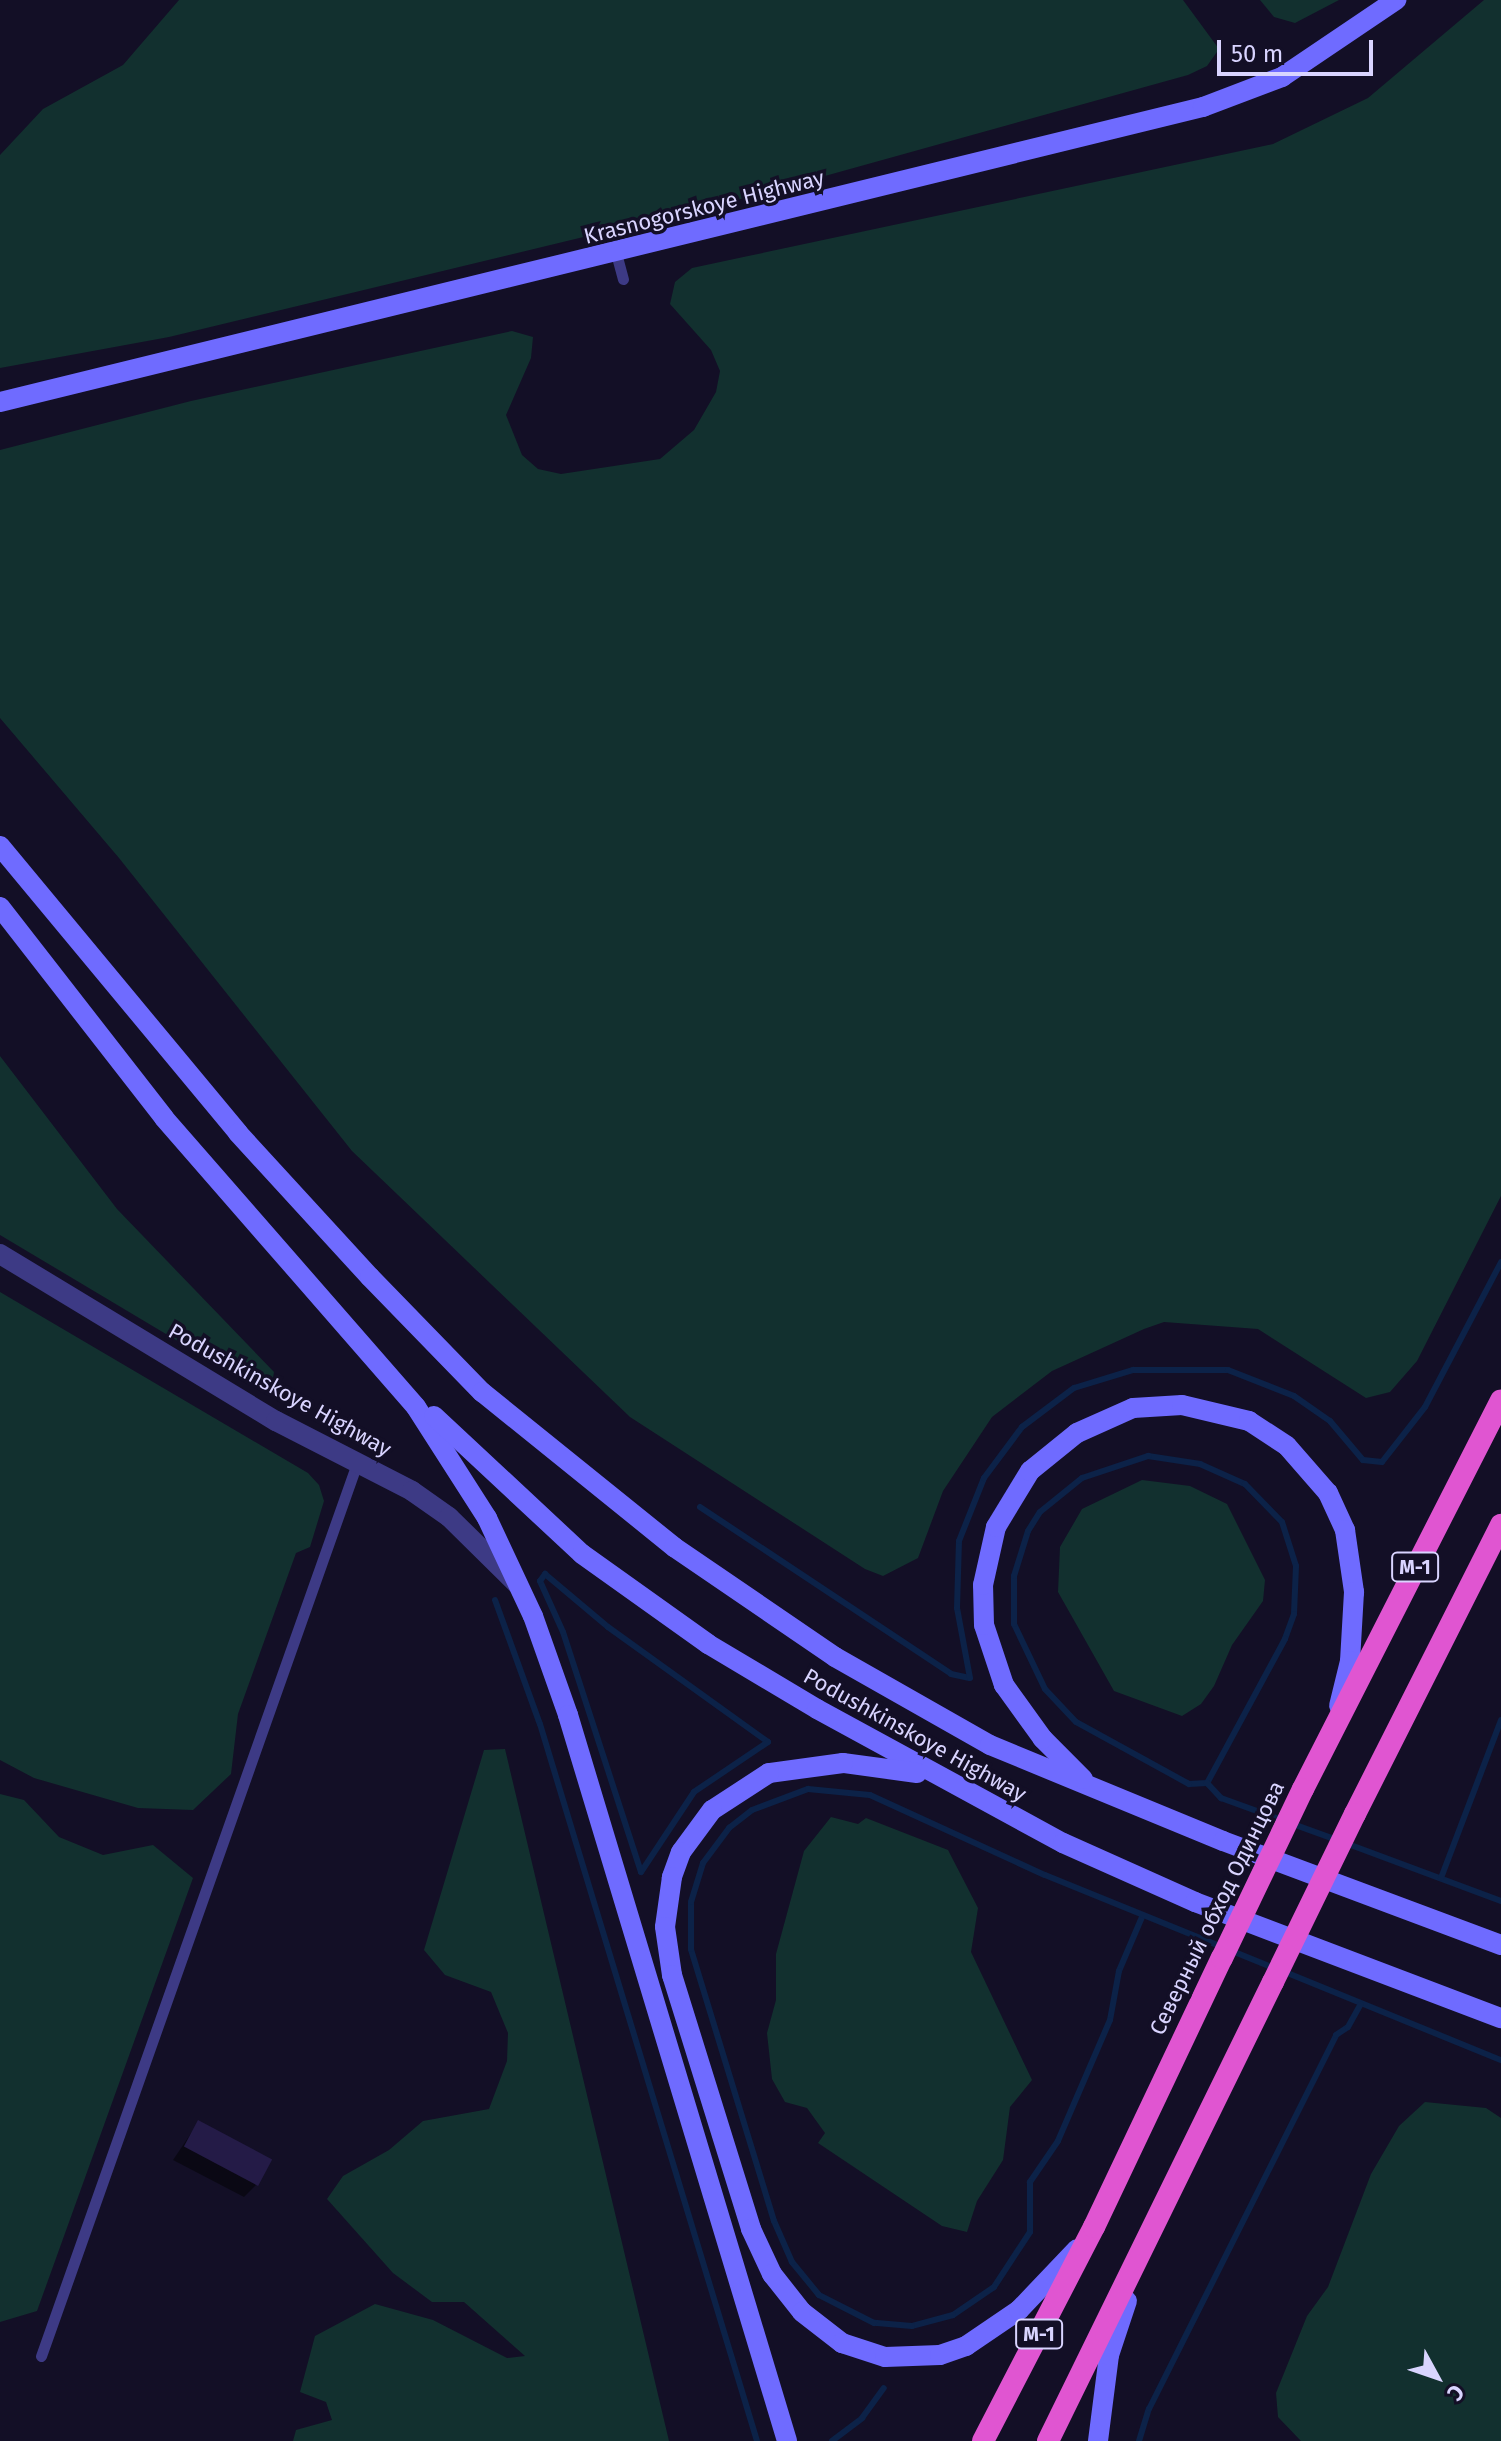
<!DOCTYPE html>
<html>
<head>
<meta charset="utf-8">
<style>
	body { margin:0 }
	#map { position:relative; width:1501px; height:2441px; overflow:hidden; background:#130f26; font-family:"Fira Sans",sans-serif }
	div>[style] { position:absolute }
	.green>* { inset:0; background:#12302f }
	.shadow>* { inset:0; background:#0007 }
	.stream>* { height:6px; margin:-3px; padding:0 3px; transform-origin:3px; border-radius:3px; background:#0c2248 }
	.building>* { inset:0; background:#241b47; transform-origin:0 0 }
	.service>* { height:11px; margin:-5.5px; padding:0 5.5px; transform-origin:5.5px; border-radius:5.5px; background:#3d3a85 }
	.minor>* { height:20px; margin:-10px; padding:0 10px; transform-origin:10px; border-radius:10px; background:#3d3a85 }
	.secondary>* { height:20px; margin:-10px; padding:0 10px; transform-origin:10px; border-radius:10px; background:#6f6bff }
	.trunk>* { height:22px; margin:-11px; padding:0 11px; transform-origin:11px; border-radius:11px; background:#e055d1 }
	.trunk-bridge>* { height:22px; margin:-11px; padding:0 11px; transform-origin:11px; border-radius:11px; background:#e055d1 }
	span { translate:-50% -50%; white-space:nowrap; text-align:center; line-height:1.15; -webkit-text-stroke:7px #130f26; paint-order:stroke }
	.shield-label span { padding:2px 6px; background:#130f26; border:2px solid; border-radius:6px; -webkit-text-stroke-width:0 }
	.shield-label { font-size:20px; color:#d9d4ff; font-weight:700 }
	.street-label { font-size:22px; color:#d9d4ff }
	.north { position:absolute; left:1397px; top:2337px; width:80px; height:80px; -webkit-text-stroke:6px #130f26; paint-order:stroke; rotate:130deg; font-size:22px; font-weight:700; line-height:32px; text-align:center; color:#d9d4ff }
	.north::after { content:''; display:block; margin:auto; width:28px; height:36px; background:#d9d4ff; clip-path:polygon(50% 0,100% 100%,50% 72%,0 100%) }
	.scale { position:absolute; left:1217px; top:40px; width:156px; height:36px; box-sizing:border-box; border:4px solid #d9d4ff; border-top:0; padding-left:10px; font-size:24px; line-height:28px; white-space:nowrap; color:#d9d4ff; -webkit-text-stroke:6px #130f26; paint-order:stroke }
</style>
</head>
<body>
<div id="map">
	<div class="green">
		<div style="clip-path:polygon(179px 0,1183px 0,1219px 49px,1207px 66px,1188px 75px,753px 196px,169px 337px,0 368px,0 155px,43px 109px,123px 65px)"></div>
		<div style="clip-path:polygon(1260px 0,1339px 0,1295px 23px,1274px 17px)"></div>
		<div style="clip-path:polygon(1484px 0,1501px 0,1501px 1196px,1417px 1361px,1390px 1392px,1366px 1398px,1258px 1329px,1164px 1322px,1144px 1329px,1052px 1371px,992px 1417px,943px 1491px,918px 1558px,883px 1576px,865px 1569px,630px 1417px,352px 1151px,119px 858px,0 718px,0 450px,191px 401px,512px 331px,533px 337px,531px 358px,506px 415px,522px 455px,538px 469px,561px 474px,660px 459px,694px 430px,716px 392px,720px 371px,711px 350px,670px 304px,675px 282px,692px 268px,1273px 144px,1368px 98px)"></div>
		<div style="clip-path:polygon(0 1056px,117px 1209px,274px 1372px,270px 1396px,0 1235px)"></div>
		<div style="clip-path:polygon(0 1292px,308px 1473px,319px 1485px,324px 1501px,310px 1547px,296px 1553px,238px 1714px,231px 1774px,193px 1810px,138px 1808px,34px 1778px,0 1760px)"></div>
		<div style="clip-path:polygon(1142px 1480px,1190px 1486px,1227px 1504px,1265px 1580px,1263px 1601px,1232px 1645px,1214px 1686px,1201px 1704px,1182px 1716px,1114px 1691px,1058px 1592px,1060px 1547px,1082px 1509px)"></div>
		<div style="clip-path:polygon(505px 1749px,669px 2441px,293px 2441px,296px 2430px,332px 2420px,326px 2402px,300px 2392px,315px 2336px,375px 2304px,433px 2320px,507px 2358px,525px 2356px,464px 2302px,432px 2302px,393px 2273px,327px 2199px,343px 2176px,389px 2150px,423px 2121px,489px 2109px,507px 2061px,508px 2033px,491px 1992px,445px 1975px,424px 1950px,484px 1750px)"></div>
		<div style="clip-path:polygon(0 1794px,24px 1800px,59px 1837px,103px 1855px,153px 1845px,193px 1878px,37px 2311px,0 2322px)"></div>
		<div style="clip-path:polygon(831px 1817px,858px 1824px,866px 1818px,948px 1850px,978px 1908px,971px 1952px,1032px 2080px,1010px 2107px,1003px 2160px,977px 2201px,967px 2232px,942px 2226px,818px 2143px,825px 2133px,807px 2108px,785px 2102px,772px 2079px,767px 2033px,776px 2000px,776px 1954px,804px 1851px)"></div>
		<div style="clip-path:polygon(1425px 2102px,1486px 2108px,1501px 2118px,1501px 2441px,1301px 2441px,1278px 2417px,1276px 2393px,1307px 2316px,1328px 2287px,1371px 2174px,1399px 2126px)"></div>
	</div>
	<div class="shadow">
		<div style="clip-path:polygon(198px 2123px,256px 2185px,244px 2197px,173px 2160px)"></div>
	</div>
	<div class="stream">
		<div style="left:1148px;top:1456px;width:53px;rotate:8.7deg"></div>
		<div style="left:1200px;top:1464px;width:49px;rotate:24deg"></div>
		<div style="left:1245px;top:1484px;width:53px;rotate:45.8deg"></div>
		<div style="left:1282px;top:1522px;width:46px;rotate:72.3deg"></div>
		<div style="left:1296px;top:1566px;width:48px;rotate:92.4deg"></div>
		<div style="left:1294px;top:1614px;width:27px;rotate:110deg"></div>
		<div style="left:1285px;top:1639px;width:164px;rotate:118.4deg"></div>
		<div style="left:1207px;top:1783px;width:18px;rotate:177deg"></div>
		<div style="left:1189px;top:1784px;width:129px;rotate:-151.2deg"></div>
		<div style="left:1076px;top:1722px;width:45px;rotate:-133.2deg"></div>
		<div style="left:1045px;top:1689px;width:72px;rotate:-115.5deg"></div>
		<div style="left:1014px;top:1624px;width:48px;rotate:-90deg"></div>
		<div style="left:1014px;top:1576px;width:47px;rotate:-72.7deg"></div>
		<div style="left:1028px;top:1531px;width:22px;rotate:-58deg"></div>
		<div style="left:1040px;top:1512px;width:54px;rotate:-39deg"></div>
		<div style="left:1082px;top:1478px;width:70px;rotate:-18.4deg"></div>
		<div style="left:700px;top:1507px;width:301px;rotate:33.6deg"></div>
		<div style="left:951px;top:1674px;width:19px;rotate:12deg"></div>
		<div style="left:970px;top:1678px;width:71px;rotate:-100.5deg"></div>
		<div style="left:957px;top:1608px;width:67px;rotate:-88.3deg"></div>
		<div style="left:959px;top:1541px;width:68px;rotate:-68.4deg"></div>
		<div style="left:984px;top:1478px;width:64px;rotate:-53.3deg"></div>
		<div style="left:1022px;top:1427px;width:65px;rotate:-36.9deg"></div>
		<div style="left:1074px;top:1388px;width:62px;rotate:-17deg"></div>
		<div style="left:1133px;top:1370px;width:95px"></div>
		<div style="left:1228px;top:1370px;width:71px;rotate:21.5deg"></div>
		<div style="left:1294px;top:1396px;width:44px;rotate:34.8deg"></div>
		<div style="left:1330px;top:1421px;width:51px;rotate:49.8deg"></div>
		<div style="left:1363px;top:1460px;width:19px;rotate:6deg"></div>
		<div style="left:1382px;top:1462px;width:70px;rotate:-52deg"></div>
		<div style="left:1425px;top:1407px;width:164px;rotate:-62.3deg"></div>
		<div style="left:545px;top:1574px;width:82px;rotate:40.1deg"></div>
		<div style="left:608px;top:1627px;width:197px;rotate:35.7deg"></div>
		<div style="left:768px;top:1742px;width:89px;rotate:146deg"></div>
		<div style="left:694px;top:1792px;width:96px;rotate:123.5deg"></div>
		<div style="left:641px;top:1872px;width:252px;rotate:-108deg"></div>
		<div style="left:563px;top:1632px;width:56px;rotate:-114.3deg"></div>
		<div style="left:540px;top:1581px;width:9px;rotate:-54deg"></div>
		<div style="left:495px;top:1600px;width:132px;rotate:70.1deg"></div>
		<div style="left:540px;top:1724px;width:749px;rotate:73.16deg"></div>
		<div style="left:1207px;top:1783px;width:21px;rotate:47deg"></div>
		<div style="left:1221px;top:1798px;width:123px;rotate:19.9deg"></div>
		<div style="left:1348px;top:1844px;width:163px;rotate:20.4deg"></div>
		<div style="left:1441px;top:1878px;width:169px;rotate:-69.2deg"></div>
		<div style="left:1142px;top:1917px;width:59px;rotate:113.1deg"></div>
		<div style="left:1119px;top:1971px;width:50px;rotate:100.4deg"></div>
		<div style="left:1110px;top:2020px;width:132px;rotate:113.3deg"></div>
		<div style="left:1058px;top:2141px;width:50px;rotate:124.3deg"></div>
		<div style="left:1030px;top:2182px;width:50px;rotate:90deg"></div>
		<div style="left:1030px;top:2232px;width:66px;rotate:123.2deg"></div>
		<div style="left:994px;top:2287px;width:50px;rotate:145.7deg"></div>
		<div style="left:953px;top:2315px;width:42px;rotate:165deg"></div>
		<div style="left:912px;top:2326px;width:38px;rotate:-175deg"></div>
		<div style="left:874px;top:2323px;width:62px;rotate:-153deg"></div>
		<div style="left:819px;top:2295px;width:43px;rotate:-129.3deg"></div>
		<div style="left:792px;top:2262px;width:45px;rotate:-113.7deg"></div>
		<div style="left:774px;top:2221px;width:284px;rotate:-107deg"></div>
		<div style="left:691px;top:1949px;width:47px;rotate:-90deg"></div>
		<div style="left:691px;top:1902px;width:41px;rotate:-72.9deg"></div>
		<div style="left:703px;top:1863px;width:44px;rotate:-53.4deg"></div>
		<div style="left:729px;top:1828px;width:29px;rotate:-38deg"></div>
		<div style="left:752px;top:1810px;width:60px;rotate:-20.6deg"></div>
		<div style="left:808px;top:1789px;width:62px;rotate:5.5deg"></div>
		<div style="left:870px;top:1795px;width:192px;rotate:24.6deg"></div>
		<div style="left:1045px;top:1875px;width:247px;rotate:22.1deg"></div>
		<div style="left:1285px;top:1972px;width:233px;rotate:22.2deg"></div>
		<div style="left:832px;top:2441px;width:38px;rotate:-37deg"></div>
		<div style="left:862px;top:2418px;width:37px;rotate:-54deg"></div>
		<div style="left:1139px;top:2441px;width:34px;rotate:-73deg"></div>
		<div style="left:1149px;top:2409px;width:418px;rotate:-63.4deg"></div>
		<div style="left:1336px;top:2035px;width:14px;rotate:-34deg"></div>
		<div style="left:1348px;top:2027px;width:26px;rotate:-61deg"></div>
	</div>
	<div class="building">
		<div style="left:198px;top:2120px;width:84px;height:30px;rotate:28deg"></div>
	</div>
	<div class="service">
		<div style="left:616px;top:253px;width:27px;rotate:75deg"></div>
		<div style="left:41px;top:2356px;width:947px;rotate:-70.51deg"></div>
	</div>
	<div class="minor">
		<div style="left:0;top:1254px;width:323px;rotate:31.2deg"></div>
		<div style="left:276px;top:1421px;width:153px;rotate:27.2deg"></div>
		<div style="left:412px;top:1491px;width:45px;rotate:35.1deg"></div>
		<div style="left:449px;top:1517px;width:95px;rotate:44.6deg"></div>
	</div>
	<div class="secondary">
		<div style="left:0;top:402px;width:1239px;rotate:-13.78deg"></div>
		<div style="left:1203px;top:107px;width:85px;rotate:-20.8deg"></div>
		<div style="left:1282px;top:77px;width:138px;rotate:-34deg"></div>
		<div style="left:0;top:846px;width:373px;rotate:50.3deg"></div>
		<div style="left:238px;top:1133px;width:195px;rotate:47.5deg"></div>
		<div style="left:370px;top:1277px;width:161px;rotate:45.8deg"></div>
		<div style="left:482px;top:1392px;width:247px;rotate:38.9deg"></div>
		<div style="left:674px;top:1547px;width:195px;rotate:34.3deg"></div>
		<div style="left:835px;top:1657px;width:178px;rotate:29.6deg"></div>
		<div style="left:990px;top:1745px;width:252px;rotate:22.4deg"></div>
		<div style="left:1223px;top:1841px;width:297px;rotate:20.5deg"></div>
		<div style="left:0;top:907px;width:267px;rotate:52.1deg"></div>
		<div style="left:164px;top:1118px;width:383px;rotate:48.9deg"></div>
		<div style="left:416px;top:1407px;width:132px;rotate:57.4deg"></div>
		<div style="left:487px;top:1518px;width:108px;rotate:64.9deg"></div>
		<div style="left:533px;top:1616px;width:105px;rotate:70.5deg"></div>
		<div style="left:568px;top:1715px;width:758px;rotate:73.21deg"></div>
		<div style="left:434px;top:1416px;width:202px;rotate:43deg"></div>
		<div style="left:582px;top:1554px;width:155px;rotate:35.5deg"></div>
		<div style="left:708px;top:1644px;width:127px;rotate:30.8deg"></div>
		<div style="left:817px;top:1709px;width:280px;rotate:28.6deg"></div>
		<div style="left:1063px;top:1843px;width:145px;rotate:24.1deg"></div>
		<div style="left:1195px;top:1902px;width:327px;rotate:20.8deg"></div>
		<div style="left:917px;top:1773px;width:75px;rotate:-172.3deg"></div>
		<div style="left:843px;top:1763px;width:75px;rotate:172.3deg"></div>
		<div style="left:769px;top:1773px;width:68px;rotate:147deg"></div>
		<div style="left:712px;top:1810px;width:52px;rotate:126.4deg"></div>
		<div style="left:681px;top:1852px;width:27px;rotate:110deg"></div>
		<div style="left:672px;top:1877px;width:50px;rotate:98deg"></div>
		<div style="left:665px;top:1927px;width:49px;rotate:81.7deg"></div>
		<div style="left:672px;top:1975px;width:266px;rotate:72.7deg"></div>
		<div style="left:751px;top:2229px;width:50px;rotate:65deg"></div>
		<div style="left:772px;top:2274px;width:48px;rotate:51.7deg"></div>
		<div style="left:802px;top:2312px;width:51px;rotate:37.8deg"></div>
		<div style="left:842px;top:2343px;width:45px;rotate:18deg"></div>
		<div style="left:885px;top:2357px;width:55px;rotate:-2.1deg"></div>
		<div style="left:940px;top:2355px;width:28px;rotate:-19deg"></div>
		<div style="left:966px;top:2346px;width:64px;rotate:-34.2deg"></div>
		<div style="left:1019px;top:2310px;width:84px;rotate:-46.4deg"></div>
		<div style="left:1083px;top:1779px;width:57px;rotate:-135deg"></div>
		<div style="left:1043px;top:1739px;width:67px;rotate:-125.8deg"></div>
		<div style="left:1004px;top:1685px;width:63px;rotate:-108.4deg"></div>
		<div style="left:984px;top:1625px;width:40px;rotate:-91.4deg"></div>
		<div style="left:983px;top:1585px;width:59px;rotate:-77.4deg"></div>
		<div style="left:996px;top:1527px;width:66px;rotate:-58.7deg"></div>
		<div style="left:1030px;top:1471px;width:60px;rotate:-39deg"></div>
		<div style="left:1077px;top:1433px;width:61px;rotate:-24.1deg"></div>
		<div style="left:1133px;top:1408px;width:49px;rotate:-3.5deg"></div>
		<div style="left:1182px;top:1405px;width:69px;rotate:13.4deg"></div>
		<div style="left:1249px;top:1421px;width:45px;rotate:33.3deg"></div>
		<div style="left:1287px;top:1446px;width:62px;rotate:48.9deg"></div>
		<div style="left:1328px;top:1493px;width:41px;rotate:65.3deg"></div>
		<div style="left:1345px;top:1530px;width:63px;rotate:81.7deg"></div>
		<div style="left:1354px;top:1592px;width:69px;rotate:93.3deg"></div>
		<div style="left:1350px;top:1661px;width:46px;rotate:103.7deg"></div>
		<div style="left:1098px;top:2441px;width:87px;rotate:-82.7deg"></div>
		<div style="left:1109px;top:2355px;width:57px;rotate:-71.6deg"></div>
	</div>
	<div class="trunk">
		<div style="left:1303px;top:1789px;width:436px;rotate:-63deg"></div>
		<div style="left:1355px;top:1814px;width:324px;rotate:-63.2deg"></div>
		<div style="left:983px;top:2441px;width:241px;rotate:-62.6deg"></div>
		<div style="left:1094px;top:2227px;width:298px;rotate:-64.6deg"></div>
		<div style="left:1048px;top:2441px;width:511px;rotate:-63.89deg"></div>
	</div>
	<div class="trunk-bridge">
		<div style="left:1222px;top:1958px;width:187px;rotate:-64.4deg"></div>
		<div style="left:1273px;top:1982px;width:187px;rotate:-64deg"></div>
	</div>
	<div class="shield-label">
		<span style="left:1415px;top:1567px">М-1</span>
		<span style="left:1039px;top:2334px">М-1</span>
	</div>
	<div class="street-label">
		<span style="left:704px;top:207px;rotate:-14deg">Krasnogorskoye Highway</span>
		<span style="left:280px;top:1390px;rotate:29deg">Podushkinskoye Highway</span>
		<span style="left:915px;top:1735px;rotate:29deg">Podushkinskoye Highway</span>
		<span style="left:1217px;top:1908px;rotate:-64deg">Северный обход Одинцова</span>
	</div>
	<div class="north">С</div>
	<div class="scale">50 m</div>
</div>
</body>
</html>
